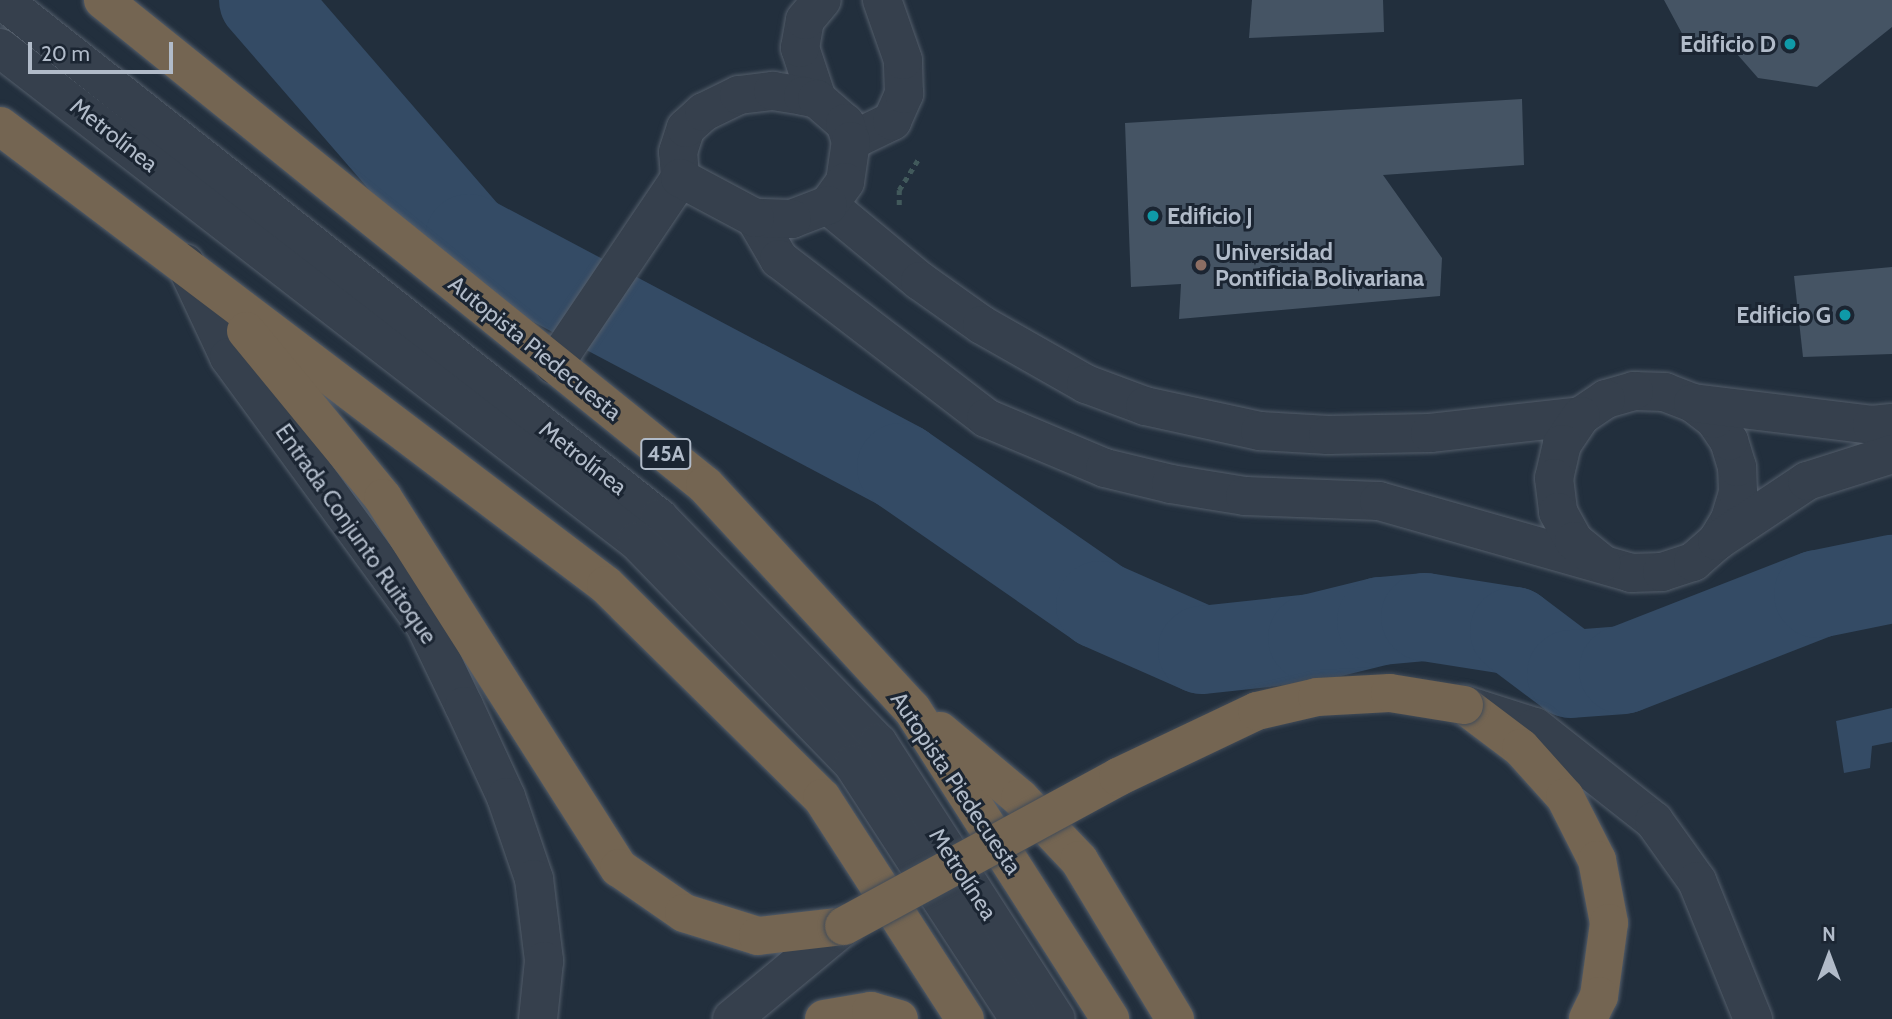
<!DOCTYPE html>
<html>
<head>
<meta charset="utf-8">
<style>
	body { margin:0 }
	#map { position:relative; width:1892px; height:1019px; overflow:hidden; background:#222f3d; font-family:Cabin,sans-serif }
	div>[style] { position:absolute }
	.water>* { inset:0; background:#344b65 }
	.river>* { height:88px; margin:-44px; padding:0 44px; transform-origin:44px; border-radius:44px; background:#344b65 }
	.building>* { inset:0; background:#455464 }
	.path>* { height:4.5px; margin-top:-2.25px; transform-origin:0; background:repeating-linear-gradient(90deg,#41595b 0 5px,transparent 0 10px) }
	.roads { filter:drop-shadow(0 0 2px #545e6b) drop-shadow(0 0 2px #545e6b) }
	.minor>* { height:38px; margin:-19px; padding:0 19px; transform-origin:19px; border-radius:19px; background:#36404d }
	.highway>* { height:38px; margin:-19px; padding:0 19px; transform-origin:19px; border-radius:19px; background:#746552 }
	.bridges { filter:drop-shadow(0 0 2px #414b58) drop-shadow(0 0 2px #414b58) }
	.highway-bridge>* { height:38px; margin:-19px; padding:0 19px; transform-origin:19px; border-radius:19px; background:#746552 }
	.dots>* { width:19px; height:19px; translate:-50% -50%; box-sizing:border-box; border:4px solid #1b2532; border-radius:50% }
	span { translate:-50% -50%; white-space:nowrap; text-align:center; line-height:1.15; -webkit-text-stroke:6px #1b2532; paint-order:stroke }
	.shield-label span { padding:2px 5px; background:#1b2532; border:2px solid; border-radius:5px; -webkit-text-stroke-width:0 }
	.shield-label { font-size:21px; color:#b1bbc9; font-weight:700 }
	.poi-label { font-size:23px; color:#b1bbc9; font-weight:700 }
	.right { translate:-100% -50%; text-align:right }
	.left { translate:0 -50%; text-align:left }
	.street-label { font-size:23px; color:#b1bbc9 }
	.north { position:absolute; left:1794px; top:921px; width:70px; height:70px; -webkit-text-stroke:5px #1b2532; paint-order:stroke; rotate:0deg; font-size:19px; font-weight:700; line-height:28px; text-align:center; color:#b1bbc9 }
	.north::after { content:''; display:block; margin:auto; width:24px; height:32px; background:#b1bbc9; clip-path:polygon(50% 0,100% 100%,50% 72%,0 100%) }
	.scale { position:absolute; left:28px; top:42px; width:145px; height:32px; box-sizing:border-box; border:4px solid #b1bbc9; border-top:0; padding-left:9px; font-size:21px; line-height:24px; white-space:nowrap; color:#b1bbc9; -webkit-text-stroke:5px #1b2532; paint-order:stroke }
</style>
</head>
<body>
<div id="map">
	<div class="water">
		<div style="clip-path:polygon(1892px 708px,1892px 742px,1872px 746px,1870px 768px,1844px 773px,1836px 721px)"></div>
	</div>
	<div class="river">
		<div style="left:263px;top:0;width:315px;rotate:49.1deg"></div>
		<div style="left:469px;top:238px;width:489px;rotate:27.9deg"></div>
		<div style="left:901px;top:467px;width:242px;rotate:34.7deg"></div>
		<div style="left:1100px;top:605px;width:111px;rotate:23.8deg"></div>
		<div style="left:1202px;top:650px;width:111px;rotate:-6.2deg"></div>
		<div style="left:1312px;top:638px;width:71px;rotate:-13.8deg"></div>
		<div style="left:1381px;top:621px;width:44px;rotate:-5.2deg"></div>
		<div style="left:1425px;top:617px;width:90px;rotate:8.9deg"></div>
		<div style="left:1514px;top:631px;width:71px;rotate:37deg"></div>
		<div style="left:1571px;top:674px;width:52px;rotate:-4.4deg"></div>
		<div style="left:1623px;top:670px;width:209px;rotate:-21.3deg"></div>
		<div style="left:1818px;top:594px;width:76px;rotate:-11.5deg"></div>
	</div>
	<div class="building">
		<div style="clip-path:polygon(1252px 0,1383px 0,1384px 32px,1249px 38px)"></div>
		<div style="clip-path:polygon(1664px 0,1892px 0,1892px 27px,1817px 87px,1758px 78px,1730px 46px,1686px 41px)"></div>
		<div style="clip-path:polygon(1522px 99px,1524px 165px,1383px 175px,1442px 258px,1440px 296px,1179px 319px,1181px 284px,1131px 287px,1125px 123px)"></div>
		<div style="clip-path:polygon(1892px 267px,1892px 354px,1803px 357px,1794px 276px)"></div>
	</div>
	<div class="path">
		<div style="left:899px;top:205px;width:15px;rotate:-90deg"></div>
		<div style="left:899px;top:190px;width:39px;rotate:-58deg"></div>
	</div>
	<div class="roads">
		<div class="minor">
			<div style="left:2px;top:0;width:837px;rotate:38.25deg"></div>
			<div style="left:659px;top:518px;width:314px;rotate:45.8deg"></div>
			<div style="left:878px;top:743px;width:328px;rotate:57.2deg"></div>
			<div style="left:0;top:48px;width:805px;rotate:37.74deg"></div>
			<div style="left:637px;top:541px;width:310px;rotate:45.9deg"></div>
			<div style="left:853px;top:764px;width:304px;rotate:56.9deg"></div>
			<div style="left:817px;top:99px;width:54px;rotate:-108.4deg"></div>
			<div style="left:800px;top:48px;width:28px;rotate:-80deg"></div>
			<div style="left:805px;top:20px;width:26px;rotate:-50deg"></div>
			<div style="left:851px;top:141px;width:46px;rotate:-26deg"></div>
			<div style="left:892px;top:121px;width:30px;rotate:-66deg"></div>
			<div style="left:904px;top:94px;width:34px;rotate:-92deg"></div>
			<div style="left:903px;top:60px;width:64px;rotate:-109.3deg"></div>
			<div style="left:828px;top:205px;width:119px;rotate:39.6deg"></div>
			<div style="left:920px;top:281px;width:76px;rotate:35.4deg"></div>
			<div style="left:982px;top:325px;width:120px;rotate:29.6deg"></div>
			<div style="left:1086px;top:384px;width:63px;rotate:20.4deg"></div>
			<div style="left:1145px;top:406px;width:118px;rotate:12.3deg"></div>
			<div style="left:1260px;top:431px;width:68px;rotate:3.4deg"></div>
			<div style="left:1328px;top:435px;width:102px;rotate:-1.1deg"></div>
			<div style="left:1430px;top:433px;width:152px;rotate:-6.4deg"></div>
			<div style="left:755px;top:218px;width:48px;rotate:59.7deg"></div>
			<div style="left:779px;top:259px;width:261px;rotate:37.5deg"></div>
			<div style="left:986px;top:418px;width:129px;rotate:22.8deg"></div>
			<div style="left:1105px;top:468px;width:68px;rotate:13.6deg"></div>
			<div style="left:1171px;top:484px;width:75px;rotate:9.2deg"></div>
			<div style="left:1245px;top:496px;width:134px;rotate:2.1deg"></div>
			<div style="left:1379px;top:501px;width:262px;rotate:15.9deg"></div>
			<div style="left:1631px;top:573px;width:31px;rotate:-2deg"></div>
			<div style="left:1662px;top:572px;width:33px;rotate:-18deg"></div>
			<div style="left:1693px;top:562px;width:32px;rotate:-41deg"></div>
			<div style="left:1717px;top:541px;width:26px;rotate:-59deg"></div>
			<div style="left:1730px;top:519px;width:27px;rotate:-73deg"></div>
			<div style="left:1738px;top:493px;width:26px;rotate:-92deg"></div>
			<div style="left:1737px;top:467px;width:27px;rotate:-107deg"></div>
			<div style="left:1729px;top:441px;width:27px;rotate:-124deg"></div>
			<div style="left:1714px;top:419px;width:26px;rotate:-143deg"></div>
			<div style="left:1693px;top:403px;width:30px;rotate:-159deg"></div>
			<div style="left:1665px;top:392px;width:31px;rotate:-178deg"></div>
			<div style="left:1634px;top:391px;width:29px;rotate:164deg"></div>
			<div style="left:1606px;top:399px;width:30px;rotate:146deg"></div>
			<div style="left:1581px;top:416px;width:34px;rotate:124deg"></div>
			<div style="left:1562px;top:444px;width:35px;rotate:103deg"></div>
			<div style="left:1554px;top:478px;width:34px;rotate:83deg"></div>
			<div style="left:1558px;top:512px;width:33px;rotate:61deg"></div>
			<div style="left:1574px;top:541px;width:35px;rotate:39deg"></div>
			<div style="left:185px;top:263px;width:104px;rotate:64.9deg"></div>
			<div style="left:229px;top:357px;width:330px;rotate:53.8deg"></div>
			<div style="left:424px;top:623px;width:92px;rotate:64.3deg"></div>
			<div style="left:464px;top:706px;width:100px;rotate:65.2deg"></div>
			<div style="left:506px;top:797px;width:87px;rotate:71.1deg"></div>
			<div style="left:534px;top:879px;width:83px;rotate:83deg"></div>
			<div style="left:544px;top:961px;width:58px;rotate:95.9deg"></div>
			<div style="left:554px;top:365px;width:225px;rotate:-56deg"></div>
			<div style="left:680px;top:178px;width:26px;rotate:-94deg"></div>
			<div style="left:678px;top:152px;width:25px;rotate:-72deg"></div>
			<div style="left:686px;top:128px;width:24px;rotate:-42deg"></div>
			<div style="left:704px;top:112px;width:39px;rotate:-26deg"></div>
			<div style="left:739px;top:95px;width:34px;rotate:-7deg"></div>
			<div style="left:773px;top:91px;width:30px;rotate:9deg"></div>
			<div style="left:803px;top:96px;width:14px;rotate:12deg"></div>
			<div style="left:817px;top:99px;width:37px;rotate:41deg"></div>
			<div style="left:845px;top:123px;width:19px;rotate:72deg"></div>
			<div style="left:851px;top:141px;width:41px;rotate:98.3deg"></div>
			<div style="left:845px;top:182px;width:29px;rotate:126deg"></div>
			<div style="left:828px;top:205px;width:39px;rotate:159deg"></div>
			<div style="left:792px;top:219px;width:37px;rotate:-178deg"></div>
			<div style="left:755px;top:218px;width:85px;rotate:-151.9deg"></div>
			<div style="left:1693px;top:403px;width:180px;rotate:7deg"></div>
			<div style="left:1872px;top:425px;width:20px;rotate:-6deg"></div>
			<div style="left:1717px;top:541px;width:108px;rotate:-33.7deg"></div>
			<div style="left:1807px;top:481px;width:89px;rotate:-17.6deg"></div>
			<div style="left:1469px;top:706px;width:69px;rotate:17.7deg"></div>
			<div style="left:1535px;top:727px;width:152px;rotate:38.3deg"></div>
			<div style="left:1654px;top:821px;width:74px;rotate:54.4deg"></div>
			<div style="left:1697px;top:881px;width:149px;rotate:67.9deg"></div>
			<div style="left:732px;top:1019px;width:146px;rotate:-39.7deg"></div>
		</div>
		<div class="highway">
			<div style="left:103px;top:0;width:773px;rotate:38.86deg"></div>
			<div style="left:705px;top:485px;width:305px;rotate:47.3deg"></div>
			<div style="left:912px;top:709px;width:368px;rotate:57.4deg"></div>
			<div style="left:0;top:126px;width:760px;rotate:37.14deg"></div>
			<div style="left:606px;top:585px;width:303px;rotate:44.6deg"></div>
			<div style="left:822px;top:798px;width:263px;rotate:57.1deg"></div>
			<div style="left:246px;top:331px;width:216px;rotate:50.6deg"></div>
			<div style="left:383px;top:498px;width:439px;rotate:57.5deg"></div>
			<div style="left:619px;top:868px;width:79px;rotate:34.7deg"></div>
			<div style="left:684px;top:913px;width:77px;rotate:17.3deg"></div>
			<div style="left:758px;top:936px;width:87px;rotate:-6.6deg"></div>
			<div style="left:1464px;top:705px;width:71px;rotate:37deg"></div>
			<div style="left:1521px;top:748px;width:66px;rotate:48.1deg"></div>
			<div style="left:1565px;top:797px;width:71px;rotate:63.1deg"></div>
			<div style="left:1597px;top:860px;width:64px;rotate:79.2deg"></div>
			<div style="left:1609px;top:923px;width:74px;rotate:97.8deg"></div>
			<div style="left:1599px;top:996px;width:25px;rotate:116deg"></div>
			<div style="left:940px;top:731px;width:104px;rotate:39.9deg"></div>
			<div style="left:1020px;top:798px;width:86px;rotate:46.4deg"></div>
			<div style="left:1079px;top:860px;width:186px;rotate:58.9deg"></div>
			<div style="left:824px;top:1019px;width:48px;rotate:-9.7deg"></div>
			<div style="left:871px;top:1011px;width:29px;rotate:16deg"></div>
		</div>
	</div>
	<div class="bridges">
		<div class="highway-bridge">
			<div style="left:844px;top:926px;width:312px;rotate:-28.5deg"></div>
			<div style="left:1118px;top:777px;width:154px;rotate:-25.4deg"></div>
			<div style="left:1257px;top:711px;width:62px;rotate:-13.1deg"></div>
			<div style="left:1317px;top:697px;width:73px;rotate:-3.1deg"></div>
			<div style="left:1390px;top:693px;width:75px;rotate:9.2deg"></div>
		</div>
	</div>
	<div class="dots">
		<div style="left:1790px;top:44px;background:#0f9aa8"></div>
		<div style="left:1153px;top:216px;background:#0f9aa8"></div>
		<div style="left:1201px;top:265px;background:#8d6e63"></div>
		<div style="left:1845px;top:315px;background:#0f9aa8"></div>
	</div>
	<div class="shield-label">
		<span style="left:666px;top:454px">45A</span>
	</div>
	<div class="poi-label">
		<span class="right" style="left:1776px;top:44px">Edificio D</span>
		<span class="left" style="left:1167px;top:216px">Edificio J</span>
		<span class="left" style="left:1215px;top:265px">Universidad<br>Pontificia Bolivariana</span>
		<span class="right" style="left:1831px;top:315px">Edificio G</span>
	</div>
	<div class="street-label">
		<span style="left:114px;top:135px;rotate:38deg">Metrolínea</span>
		<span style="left:535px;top:348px;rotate:39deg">Autopista Piedecuesta</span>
		<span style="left:583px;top:458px;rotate:38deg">Metrolínea</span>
		<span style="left:356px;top:534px;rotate:55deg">Entrada Conjunto Ruitoque</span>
		<span style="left:956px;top:783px;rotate:56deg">Autopista Piedecuesta</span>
		<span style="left:963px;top:874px;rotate:57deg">Metrolínea</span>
	</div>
	<div class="north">N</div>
	<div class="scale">20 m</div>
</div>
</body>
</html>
